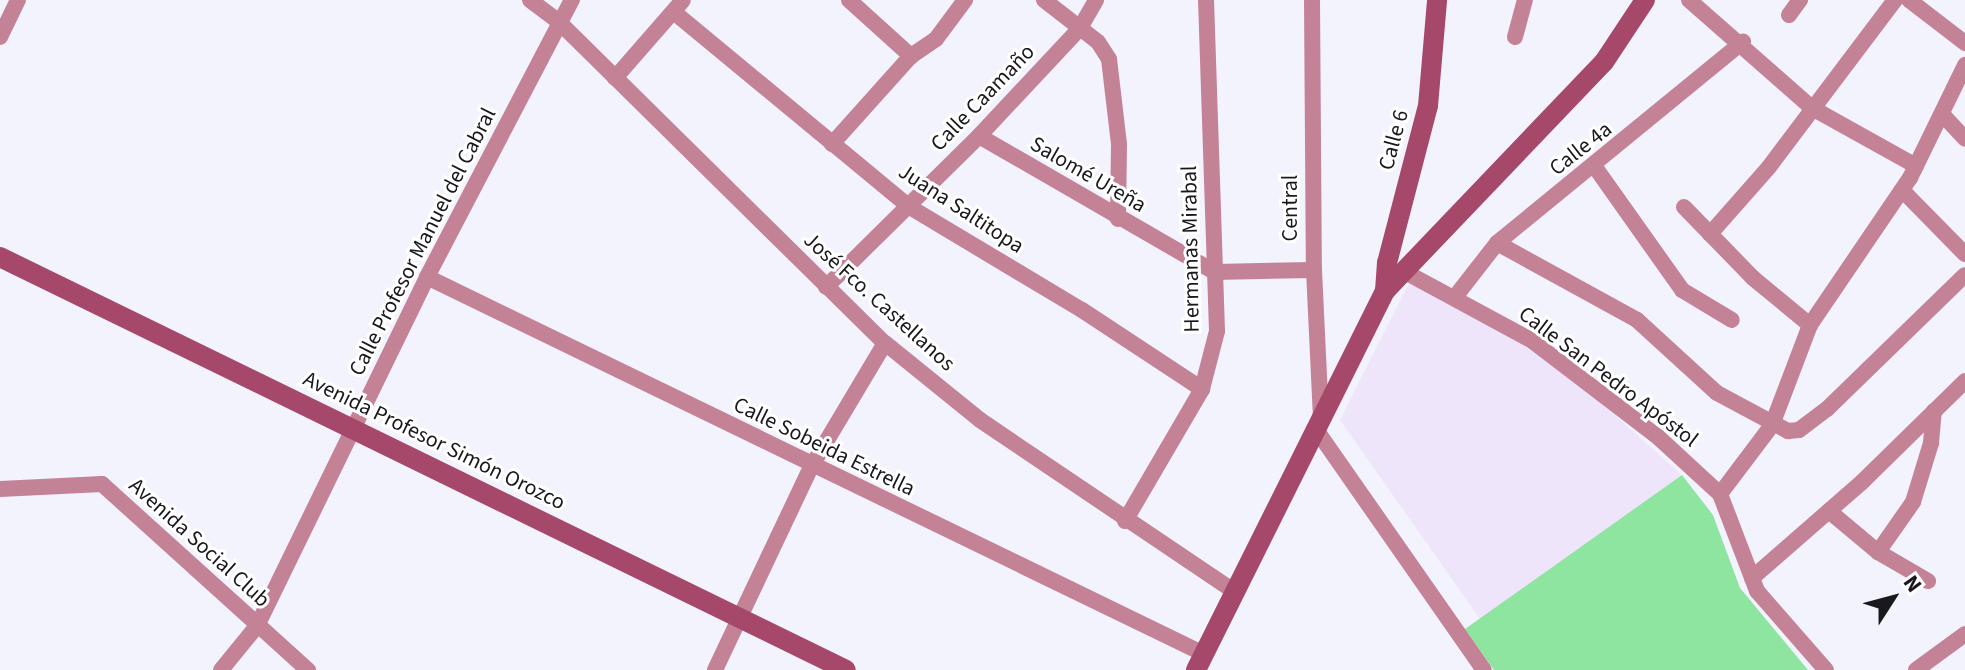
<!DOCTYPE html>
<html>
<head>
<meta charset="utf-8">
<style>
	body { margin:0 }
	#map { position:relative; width:1965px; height:670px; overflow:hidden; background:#f3f3fd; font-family:"Source Sans 3",sans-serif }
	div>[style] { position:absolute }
	.education>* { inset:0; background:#efe5fa }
	.green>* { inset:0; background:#8de59f }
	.street>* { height:16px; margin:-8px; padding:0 8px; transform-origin:8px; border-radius:8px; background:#c48296 }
	.secondary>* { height:20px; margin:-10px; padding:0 10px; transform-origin:10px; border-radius:10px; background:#a64869 }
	span { translate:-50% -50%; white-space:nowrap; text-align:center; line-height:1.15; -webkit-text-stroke:6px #fff; paint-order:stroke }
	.street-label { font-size:22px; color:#19191d }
	.north { position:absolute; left:1853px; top:558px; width:80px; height:80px; -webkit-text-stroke:6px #fff; paint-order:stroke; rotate:54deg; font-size:22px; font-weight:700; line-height:32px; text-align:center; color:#19191d }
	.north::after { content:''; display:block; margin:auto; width:28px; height:36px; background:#19191d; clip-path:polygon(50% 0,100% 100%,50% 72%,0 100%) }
</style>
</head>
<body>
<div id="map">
	<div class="education">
		<div style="clip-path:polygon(1409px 283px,1489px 317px,1560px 366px,1682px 475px,1480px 619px,1340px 420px)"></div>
	</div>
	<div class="green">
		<div style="clip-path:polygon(1682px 475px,1713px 515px,1740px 588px,1808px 670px,1494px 670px,1465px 629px)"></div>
	</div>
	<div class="street">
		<div style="left:530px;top:0;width:36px;rotate:37deg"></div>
		<div style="left:559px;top:22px;width:458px;rotate:44.6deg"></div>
		<div style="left:885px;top:343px;width:122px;rotate:39deg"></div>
		<div style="left:980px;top:420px;width:308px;rotate:34deg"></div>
		<div style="left:849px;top:0;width:84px;rotate:42.1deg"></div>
		<div style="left:1044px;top:0;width:68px;rotate:37.9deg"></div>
		<div style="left:1098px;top:42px;width:20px;rotate:57deg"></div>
		<div style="left:1109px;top:59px;width:86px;rotate:83.3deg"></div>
		<div style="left:1119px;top:144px;width:75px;rotate:90.8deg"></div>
		<div style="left:1312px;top:0;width:270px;rotate:89.6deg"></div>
		<div style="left:1314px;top:270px;width:146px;rotate:87.3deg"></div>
		<div style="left:1689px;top:0;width:164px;rotate:41.3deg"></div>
		<div style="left:1812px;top:108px;width:119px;rotate:29.1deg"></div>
		<div style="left:1909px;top:0;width:71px;rotate:37.5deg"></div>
		<div style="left:675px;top:13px;width:303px;rotate:39.6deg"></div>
		<div style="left:908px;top:206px;width:203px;rotate:30.9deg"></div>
		<div style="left:1082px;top:310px;width:144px;rotate:33.4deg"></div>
		<div style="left:1789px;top:15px;width:19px;rotate:-54deg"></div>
		<div style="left:0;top:37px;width:41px;rotate:-64.1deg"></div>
		<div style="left:1515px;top:37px;width:38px;rotate:-75deg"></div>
		<div style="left:615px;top:78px;width:103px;rotate:-48.9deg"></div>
		<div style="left:1942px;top:114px;width:34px;rotate:47deg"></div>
		<div style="left:979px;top:136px;width:272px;rotate:30deg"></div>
		<div style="left:1215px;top:272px;width:99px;rotate:-1.2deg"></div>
		<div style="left:832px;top:144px;width:118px;rotate:-48.1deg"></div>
		<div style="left:911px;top:56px;width:30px;rotate:-34deg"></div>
		<div style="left:936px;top:39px;width:49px;rotate:-53.4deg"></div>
		<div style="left:1595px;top:167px;width:151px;rotate:54.7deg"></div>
		<div style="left:1682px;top:290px;width:58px;rotate:31deg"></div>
		<div style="left:1902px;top:190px;width:90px;rotate:45.5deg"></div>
		<div style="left:1684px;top:207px;width:99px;rotate:45.8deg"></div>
		<div style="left:1753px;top:278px;width:74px;rotate:39.5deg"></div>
		<div style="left:1710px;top:234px;width:89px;rotate:-48.6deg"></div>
		<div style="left:1769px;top:167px;width:209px;rotate:-53deg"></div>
		<div style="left:1497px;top:243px;width:160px;rotate:28.8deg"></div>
		<div style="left:1637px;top:320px;width:108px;rotate:42.4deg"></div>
		<div style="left:1717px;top:393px;width:81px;rotate:28.2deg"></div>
		<div style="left:1788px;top:431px;width:11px;rotate:-5deg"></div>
		<div style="left:1799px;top:430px;width:35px;rotate:-37deg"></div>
		<div style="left:1827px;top:409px;width:192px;rotate:-44.2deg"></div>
		<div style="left:1407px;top:273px;width:141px;rotate:28.4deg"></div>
		<div style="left:1531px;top:340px;width:160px;rotate:37.4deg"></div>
		<div style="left:1658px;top:437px;width:84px;rotate:42.6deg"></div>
		<div style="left:1720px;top:494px;width:104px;rotate:69.1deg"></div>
		<div style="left:1757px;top:591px;width:105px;rotate:48.9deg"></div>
		<div style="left:427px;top:277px;width:864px;rotate:25.88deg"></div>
		<div style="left:826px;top:287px;width:215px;rotate:-44.6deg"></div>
		<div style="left:979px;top:136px;width:148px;rotate:-46.9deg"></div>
		<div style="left:1080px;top:28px;width:32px;rotate:-60deg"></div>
		<div style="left:1455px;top:297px;width:68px;rotate:-52.1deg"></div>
		<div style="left:1497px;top:243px;width:318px;rotate:-39.3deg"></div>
		<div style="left:1315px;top:428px;width:295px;rotate:55.1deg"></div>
		<div style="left:0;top:489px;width:102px;rotate:-2.8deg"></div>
		<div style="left:102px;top:484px;width:278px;rotate:42.1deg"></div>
		<div style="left:1720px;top:494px;width:86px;rotate:-53deg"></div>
		<div style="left:1772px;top:425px;width:107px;rotate:-69.2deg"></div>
		<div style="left:1810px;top:325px;width:178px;rotate:-55.8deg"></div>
		<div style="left:1910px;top:178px;width:126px;rotate:-64deg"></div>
		<div style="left:1829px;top:511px;width:64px;rotate:39.9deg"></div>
		<div style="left:1878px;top:552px;width:58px;rotate:30.1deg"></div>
		<div style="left:1125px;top:521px;width:153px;rotate:-59.7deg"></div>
		<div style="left:1202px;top:389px;width:60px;rotate:-75.5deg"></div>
		<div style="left:1217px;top:331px;width:331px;rotate:-91.9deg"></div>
		<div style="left:1878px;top:552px;width:61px;rotate:-55deg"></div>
		<div style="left:1913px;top:502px;width:62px;rotate:-73deg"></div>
		<div style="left:1931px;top:443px;width:32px;rotate:-85deg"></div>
		<div style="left:1752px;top:578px;width:147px;rotate:-41.1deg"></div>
		<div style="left:1863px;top:481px;width:143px;rotate:-44.4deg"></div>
		<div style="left:221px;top:670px;width:57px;rotate:-50.7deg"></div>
		<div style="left:257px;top:626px;width:388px;rotate:-64deg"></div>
		<div style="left:427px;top:277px;width:313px;rotate:-62.4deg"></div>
		<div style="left:715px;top:670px;width:225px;rotate:-64.7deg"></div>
		<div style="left:811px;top:467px;width:144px;rotate:-59.2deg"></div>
		<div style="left:1916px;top:670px;width:61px;rotate:-36.3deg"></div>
	</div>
	<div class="secondary">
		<div style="left:0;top:257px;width:941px;rotate:26.02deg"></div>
		<div style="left:1385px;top:291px;width:28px;rotate:-86deg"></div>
		<div style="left:1387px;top:263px;width:162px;rotate:-75.4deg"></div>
		<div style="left:1428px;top:106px;width:106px;rotate:-85.1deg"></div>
		<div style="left:1196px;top:670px;width:424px;rotate:-63.5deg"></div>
		<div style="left:1385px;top:291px;width:317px;rotate:-46.3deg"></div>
		<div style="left:1604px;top:62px;width:74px;rotate:-56.5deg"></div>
	</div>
	<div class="street-label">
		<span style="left:983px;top:98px;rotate:-46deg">Calle Caamaño</span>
		<span style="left:1394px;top:140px;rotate:-75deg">Calle 6</span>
		<span style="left:1581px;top:149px;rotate:-38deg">Calle 4a</span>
		<span style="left:1088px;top:175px;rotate:30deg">Salomé Ureña</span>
		<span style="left:1291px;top:208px;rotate:-90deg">Central</span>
		<span style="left:961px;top:209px;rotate:33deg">Juana Saltitopa</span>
		<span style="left:423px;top:242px;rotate:-63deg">Calle Profesor Manuel del Cabral</span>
		<span style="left:1191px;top:249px;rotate:-91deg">Hermanas Mirabal</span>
		<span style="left:879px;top:302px;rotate:42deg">José Fco. Castellanos</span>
		<span style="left:1608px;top:377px;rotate:37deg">Calle San Pedro Apóstol</span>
		<span style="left:434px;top:441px;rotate:26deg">Avenida Profesor Simón Orozco</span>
		<span style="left:824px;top:447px;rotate:26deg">Calle Sobeida Estrella</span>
		<span style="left:199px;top:543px;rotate:42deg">Avenida Social Club</span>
	</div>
	<div class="north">N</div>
</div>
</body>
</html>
